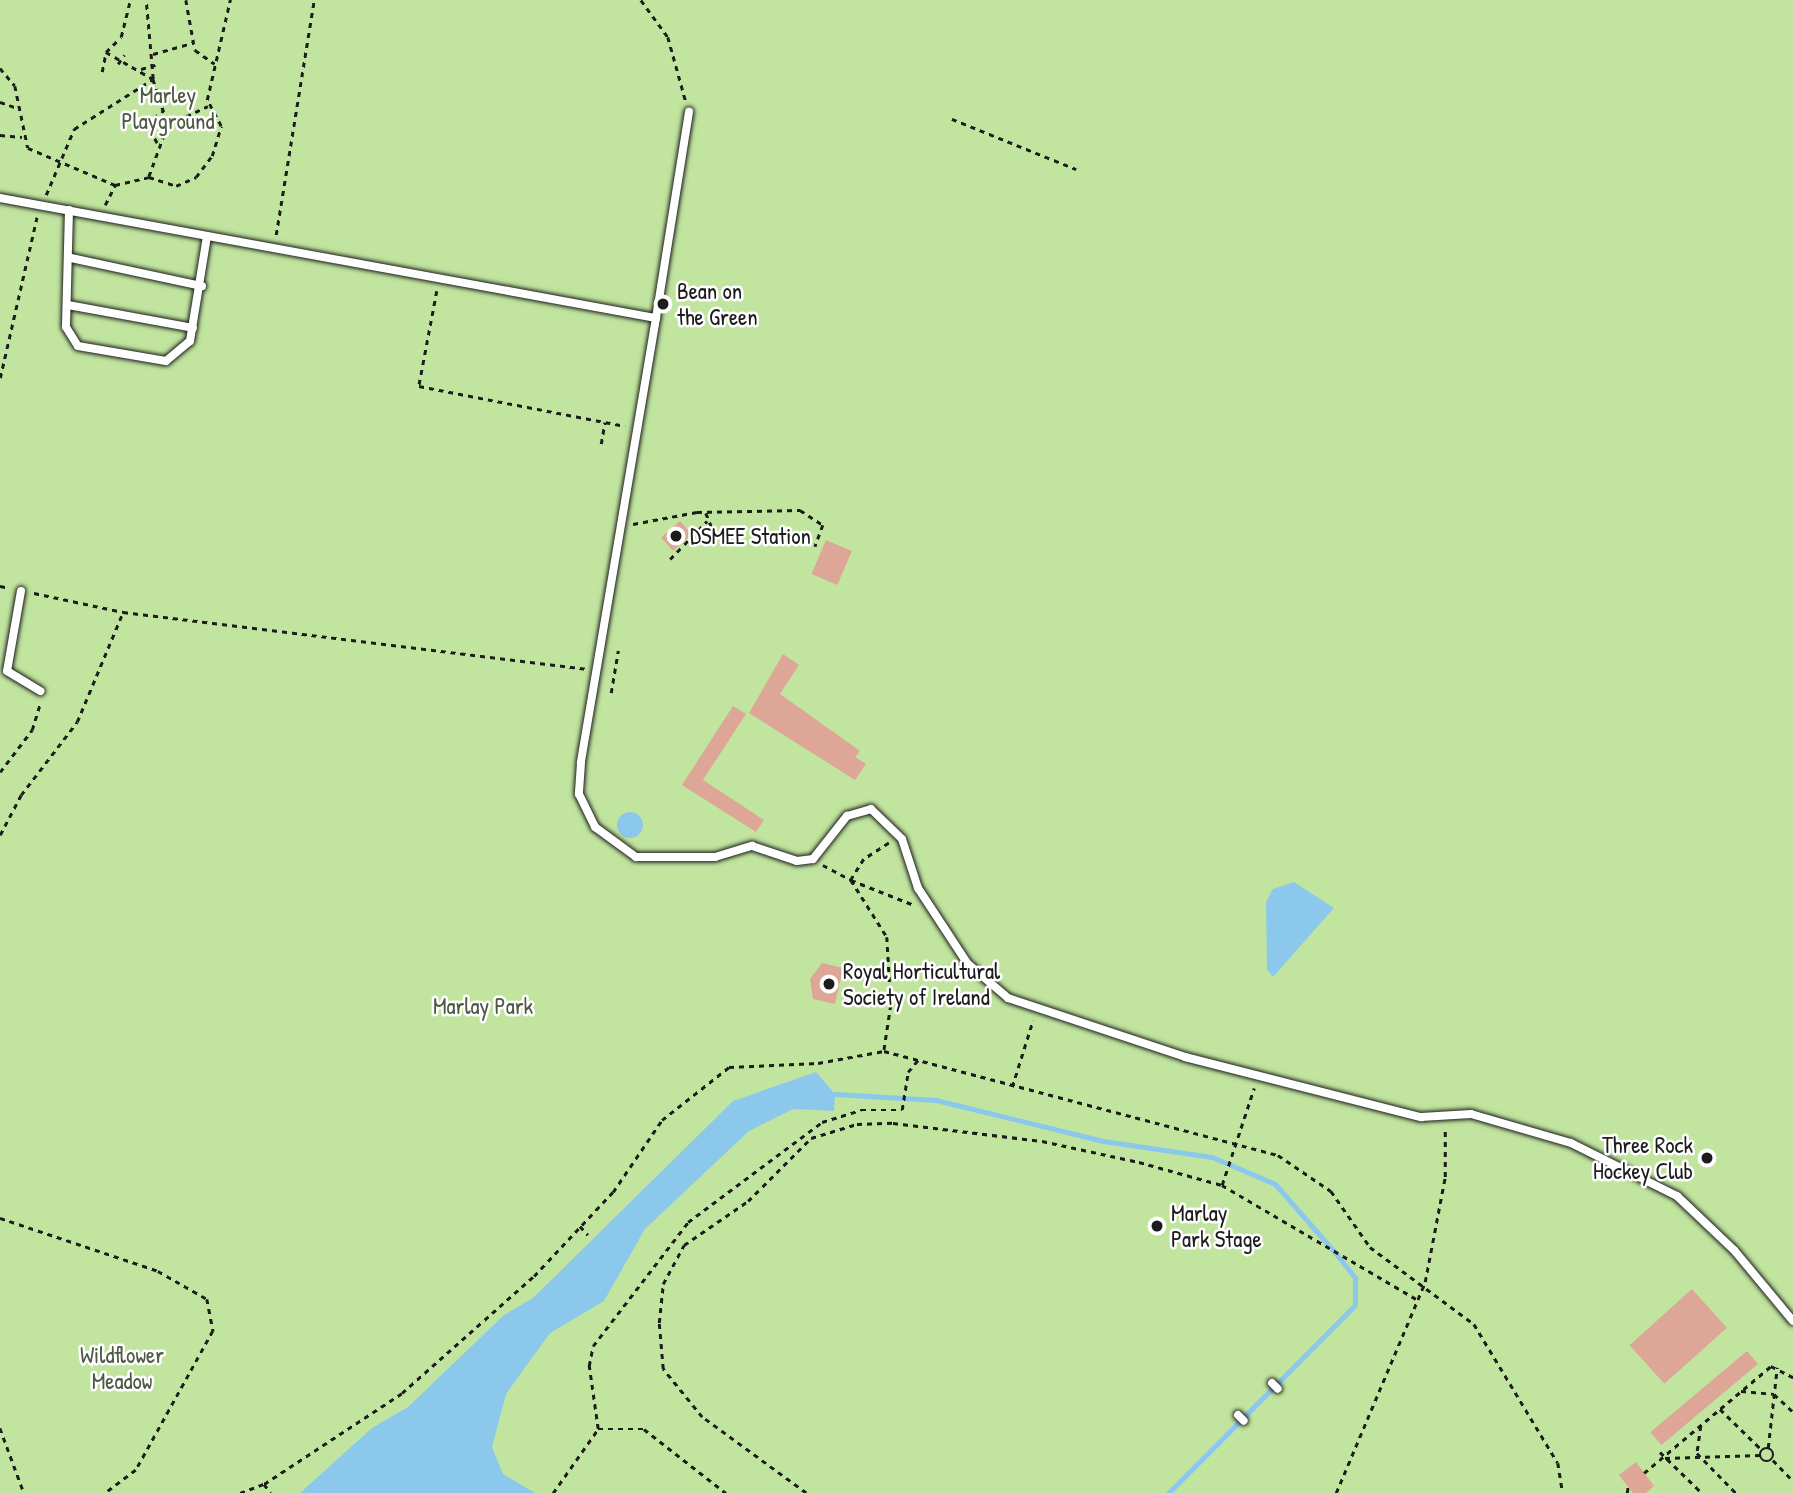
<!DOCTYPE html>
<html>
<head>
<meta charset="utf-8">
<style>
	body { margin:0 }
	#map { position:relative; width:1793px; height:1493px; overflow:hidden; background:#fff; font-family:"Patrick Hand",sans-serif }
	div>[style] { position:absolute }
	.green>* { inset:0; background:#c1e59f; transform-origin:0 0 }
	.water>* { inset:0; background:#8cc8ec }
	.round { border-radius:50% }
	.stream>* { height:5px; margin:-2.5px; padding:0 2.5px; transform-origin:2.5px; border-radius:2.5px; background:#8cc8ec }
	.building>* { inset:0; background:#dda696; transform-origin:0 0 }
	.path>* { height:2.5px; margin-top:-1.25px; transform-origin:0; background:repeating-linear-gradient(90deg,#1c1c1c 0 5px,transparent 0 10px) }
	.path>.ring { margin:-1.25px; padding:0; box-sizing:content-box; background:none; border:2.5px solid #1c1c1c; border-radius:50% }
	.roads { filter:drop-shadow(0 0 2px #1c1c1c) drop-shadow(0 0 2px #1c1c1c) }
	.lane>* { height:8px; margin:-4px; padding:0 4px; transform-origin:4px; border-radius:4px; background:#fff }
	.dots>* { width:19px; height:19px; translate:-50% -50%; box-sizing:border-box; border:4px solid #fff; border-radius:50% }
	span { translate:-50% -50%; white-space:nowrap; text-align:center; line-height:1.15; -webkit-text-stroke:5px #fff; paint-order:stroke }
	.park-label { font-size:23px; color:#4e5843 }
	.poi-label { font-size:23px; color:#1c1c1c }
	.left { translate:0 -50%; text-align:left }
	.right { translate:-100% -50%; text-align:right }
</style>
</head>
<body>
<div id="map">
	<div class="green">
		<div style="left:0;top:0;width:1793px;height:1493px"></div>
	</div>
	<div class="water">
		<div class="round" style="left:617px;top:812px;width:26px;height:26px"></div>
		<div style="clip-path:polygon(1294px 882px,1334px 908px,1273px 977px,1267px 970px,1266px 902px,1273px 889px)"></div>
		<div style="clip-path:polygon(816px 1072px,835px 1094px,834px 1111px,793px 1109px,749px 1131px,645px 1229px,604px 1301px,550px 1333px,506px 1394px,492px 1447px,503px 1474px,535px 1493px,300px 1493px,372px 1428px,408px 1407px,504px 1315px,533px 1298px,733px 1101px)"></div>
	</div>
	<div class="stream">
		<div style="left:835px;top:1094px;width:101px;rotate:3.4deg"></div>
		<div style="left:936px;top:1100px;width:172px;rotate:13.8deg"></div>
		<div style="left:1103px;top:1141px;width:110px;rotate:8.4deg"></div>
		<div style="left:1212px;top:1157px;width:69px;rotate:23.2deg"></div>
		<div style="left:1275px;top:1184px;width:96px;rotate:48.8deg"></div>
		<div style="left:1338px;top:1256px;width:28px;rotate:52deg"></div>
		<div style="left:1355px;top:1278px;width:27px;rotate:90deg"></div>
		<div style="left:1355px;top:1305px;width:265px;rotate:134.8deg"></div>
	</div>
	<div class="building">
		<div style="left:680px;top:521px;width:18px;height:25px;rotate:49deg"></div>
		<div style="left:826px;top:540px;width:28px;height:37px;rotate:23deg"></div>
		<div style="clip-path:polygon(783px 654px,799px 665px,780px 694px,860px 751px,855px 757px,866px 764px,855px 780px,749px 713px)"></div>
		<div style="clip-path:polygon(733px 706px,746px 714px,703px 780px,764px 820px,756px 832px,682px 785px)"></div>
		<div style="clip-path:polygon(822px 963px,843px 968px,835px 1004px,813px 999px,810px 979px)"></div>
		<div style="left:1692px;top:1289px;width:52px;height:84px;rotate:48deg"></div>
		<div style="left:1747px;top:1351px;width:17px;height:126px;rotate:50deg"></div>
		<div style="clip-path:polygon(1636px 1462px,1654px 1486px,1646px 1493px,1633px 1493px,1619px 1475px)"></div>
	</div>
	<div class="path">
		<div style="left:186px;top:0;width:51px;rotate:79.8deg"></div>
		<div style="left:195px;top:50px;width:24px;rotate:35deg"></div>
		<div style="left:641px;top:0;width:46px;rotate:53.9deg"></div>
		<div style="left:668px;top:37px;width:67px;rotate:74.5deg"></div>
		<div style="left:106px;top:52px;width:54px;rotate:29.9deg"></div>
		<div style="left:153px;top:79px;width:48px;rotate:71.9deg"></div>
		<div style="left:168px;top:125px;width:55px;rotate:110.1deg"></div>
		<div style="left:153px;top:54px;width:41px;rotate:-15.8deg"></div>
		<div style="left:118px;top:64px;width:11px;rotate:-56deg"></div>
		<div style="left:0;top:68px;width:23px;rotate:50deg"></div>
		<div style="left:15px;top:86px;width:63px;rotate:78.2deg"></div>
		<div style="left:28px;top:148px;width:95px;rotate:23deg"></div>
		<div style="left:141px;top:69px;width:15px;rotate:-16deg"></div>
		<div style="left:102px;top:72px;width:20px;rotate:-79deg"></div>
		<div style="left:106px;top:52px;width:21px;rotate:-45deg"></div>
		<div style="left:121px;top:37px;width:38px;rotate:-76deg"></div>
		<div style="left:0;top:102px;width:21px;rotate:19deg"></div>
		<div style="left:952px;top:119px;width:134px;rotate:22deg"></div>
		<div style="left:168px;top:125px;width:44px;rotate:-25.4deg"></div>
		<div style="left:0;top:135px;width:22px;rotate:5deg"></div>
		<div style="left:157px;top:143px;width:21px;rotate:-121deg"></div>
		<div style="left:146px;top:125px;width:21px;rotate:-41deg"></div>
		<div style="left:46px;top:195px;width:72px;rotate:-67deg"></div>
		<div style="left:74px;top:129px;width:93px;rotate:-32.3deg"></div>
		<div style="left:153px;top:79px;width:79px;rotate:-95.1deg"></div>
		<div style="left:105px;top:205px;width:22px;rotate:-63deg"></div>
		<div style="left:115px;top:185px;width:35px;rotate:-13deg"></div>
		<div style="left:149px;top:177px;width:28px;rotate:18deg"></div>
		<div style="left:176px;top:186px;width:22px;rotate:-24deg"></div>
		<div style="left:196px;top:177px;width:26px;rotate:-53deg"></div>
		<div style="left:212px;top:156px;width:31px;rotate:-73deg"></div>
		<div style="left:221px;top:126px;width:30px;rotate:-118deg"></div>
		<div style="left:207px;top:100px;width:103px;rotate:-77deg"></div>
		<div style="left:276px;top:235px;width:238px;rotate:-80.8deg"></div>
		<div style="left:437px;top:291px;width:97px;rotate:100.7deg"></div>
		<div style="left:419px;top:386px;width:210px;rotate:11deg"></div>
		<div style="left:0;top:378px;width:165px;rotate:-77.1deg"></div>
		<div style="left:601px;top:444px;width:22px;rotate:-80deg"></div>
		<div style="left:706px;top:513px;width:24px;rotate:68deg"></div>
		<div style="left:633px;top:524px;width:65px;rotate:-10.6deg"></div>
		<div style="left:697px;top:512px;width:103px;rotate:-1.1deg"></div>
		<div style="left:800px;top:510px;width:27px;rotate:33deg"></div>
		<div style="left:823px;top:525px;width:23px;rotate:110deg"></div>
		<div style="left:670px;top:559px;width:53px;rotate:-45.8deg"></div>
		<div style="left:0;top:586px;width:10px;rotate:11deg"></div>
		<div style="left:34px;top:593px;width:91px;rotate:12.1deg"></div>
		<div style="left:123px;top:612px;width:466px;rotate:7deg"></div>
		<div style="left:611px;top:693px;width:43px;rotate:-80.5deg"></div>
		<div style="left:0;top:772px;width:53px;rotate:-52.7deg"></div>
		<div style="left:32px;top:730px;width:27px;rotate:-73deg"></div>
		<div style="left:0;top:835px;width:45px;rotate:-62.3deg"></div>
		<div style="left:21px;top:795px;width:92px;rotate:-52.5deg"></div>
		<div style="left:77px;top:722px;width:119px;rotate:-67.3deg"></div>
		<div style="left:889px;top:843px;width:30px;rotate:147deg"></div>
		<div style="left:864px;top:859px;width:25px;rotate:122deg"></div>
		<div style="left:851px;top:880px;width:68px;rotate:21.6deg"></div>
		<div style="left:823px;top:865px;width:32px;rotate:28deg"></div>
		<div style="left:851px;top:880px;width:67px;rotate:57.7deg"></div>
		<div style="left:887px;top:937px;width:68px;rotate:86.6deg"></div>
		<div style="left:891px;top:1005px;width:47px;rotate:98.7deg"></div>
		<div style="left:1012px;top:1087px;width:70px;rotate:-72.6deg"></div>
		<div style="left:1222px;top:1185px;width:102px;rotate:-71.7deg"></div>
		<div style="left:0;top:1218px;width:167px;rotate:18.5deg"></div>
		<div style="left:158px;top:1271px;width:56px;rotate:29.7deg"></div>
		<div style="left:207px;top:1299px;width:33px;rotate:79deg"></div>
		<div style="left:213px;top:1331px;width:159px;rotate:119deg"></div>
		<div style="left:136px;top:1470px;width:39px;rotate:143deg"></div>
		<div style="left:580px;top:1226px;width:12px;rotate:48deg"></div>
		<div style="left:1741px;top:1391px;width:33px;rotate:5deg"></div>
		<div style="left:1774px;top:1394px;width:26px;rotate:43deg"></div>
		<div style="left:1720px;top:1409px;width:59px;rotate:44.3deg"></div>
		<div style="left:1701px;top:1426px;width:27px;rotate:98deg"></div>
		<div style="left:1697px;top:1453px;width:56px;rotate:45.7deg"></div>
		<div style="left:0;top:1428px;width:69px;rotate:69.7deg"></div>
		<div style="left:598px;top:1429px;width:64px;rotate:-98.1deg"></div>
		<div style="left:589px;top:1366px;width:20px;rotate:-79deg"></div>
		<div style="left:593px;top:1346px;width:156px;rotate:-52.5deg"></div>
		<div style="left:688px;top:1222px;width:167px;rotate:-36.7deg"></div>
		<div style="left:822px;top:1122px;width:41px;rotate:-17.1deg"></div>
		<div style="left:861px;top:1110px;width:41px"></div>
		<div style="left:902px;top:1110px;width:38px;rotate:-81deg"></div>
		<div style="left:908px;top:1072px;width:17px;rotate:-50deg"></div>
		<div class="ring" style="left:1760px;top:1448px;width:11.5px;height:11.5px"></div>
		<div style="left:1768px;top:1448px;width:81px;rotate:-83.6deg"></div>
		<div style="left:1660px;top:1452px;width:59px;rotate:44.3deg"></div>
		<div style="left:1665px;top:1458px;width:95px;rotate:-1.8deg"></div>
		<div style="left:1773px;top:1460px;width:29px;rotate:46deg"></div>
		<div style="left:1644px;top:1473px;width:166px;rotate:-40.1deg"></div>
		<div style="left:1771px;top:1366px;width:25px;rotate:27deg"></div>
		<div style="left:264px;top:1484px;width:11px;rotate:52deg"></div>
		<div style="left:240px;top:1493px;width:26px;rotate:-21deg"></div>
		<div style="left:264px;top:1484px;width:165px;rotate:-33.4deg"></div>
		<div style="left:402px;top:1393px;width:176px;rotate:-41.6deg"></div>
		<div style="left:534px;top:1276px;width:115px;rotate:-46.8deg"></div>
		<div style="left:613px;top:1192px;width:87px;rotate:-55.8deg"></div>
		<div style="left:662px;top:1120px;width:85px;rotate:-38.3deg"></div>
		<div style="left:729px;top:1067px;width:89px;rotate:-2.6deg"></div>
		<div style="left:818px;top:1063px;width:67px;rotate:-10.3deg"></div>
		<div style="left:884px;top:1051px;width:407px;rotate:14.8deg"></div>
		<div style="left:1278px;top:1155px;width:64px;rotate:34.2deg"></div>
		<div style="left:1331px;top:1191px;width:68px;rotate:55.1deg"></div>
		<div style="left:1370px;top:1247px;width:129px;rotate:36.5deg"></div>
		<div style="left:1474px;top:1324px;width:162px;rotate:58.9deg"></div>
		<div style="left:1558px;top:1463px;width:30px;rotate:81deg"></div>
		<div style="left:553px;top:1493px;width:78px;rotate:-54.9deg"></div>
		<div style="left:598px;top:1429px;width:46px"></div>
		<div style="left:644px;top:1429px;width:104px;rotate:38deg"></div>
		<div style="left:806px;top:1493px;width:129px;rotate:-143.8deg"></div>
		<div style="left:702px;top:1417px;width:62px;rotate:-129.1deg"></div>
		<div style="left:663px;top:1369px;width:46px;rotate:-95deg"></div>
		<div style="left:659px;top:1323px;width:39px;rotate:-84deg"></div>
		<div style="left:663px;top:1284px;width:44px;rotate:-61.7deg"></div>
		<div style="left:684px;top:1245px;width:78px;rotate:-34.5deg"></div>
		<div style="left:748px;top:1201px;width:89px;rotate:-45deg"></div>
		<div style="left:811px;top:1138px;width:48px;rotate:-16.9deg"></div>
		<div style="left:857px;top:1124px;width:36px;rotate:-2deg"></div>
		<div style="left:893px;top:1123px;width:150px;rotate:6.9deg"></div>
		<div style="left:1042px;top:1141px;width:99px;rotate:12.2deg"></div>
		<div style="left:1139px;top:1162px;width:86px;rotate:15.5deg"></div>
		<div style="left:1222px;top:1185px;width:227px;rotate:30.4deg"></div>
		<div style="left:1336px;top:1493px;width:229px;rotate:-67.1deg"></div>
		<div style="left:1425px;top:1282px;width:107px;rotate:-79.2deg"></div>
		<div style="left:1445px;top:1177px;width:48px;rotate:-90deg"></div>
		<div style="left:1627px;top:1493px;width:6px;rotate:-81deg"></div>
	</div>
	<div class="roads">
		<div class="lane">
			<div style="left:0;top:198px;width:667px;rotate:10.37deg"></div>
			<div style="left:656px;top:318px;width:451px;rotate:99.6deg"></div>
			<div style="left:581px;top:763px;width:31px;rotate:94deg"></div>
			<div style="left:579px;top:794px;width:37px;rotate:64deg"></div>
			<div style="left:595px;top:827px;width:51px;rotate:36.2deg"></div>
			<div style="left:636px;top:857px;width:79px"></div>
			<div style="left:715px;top:857px;width:39px;rotate:-17deg"></div>
			<div style="left:752px;top:846px;width:47px;rotate:18.4deg"></div>
			<div style="left:797px;top:861px;width:16px;rotate:-7deg"></div>
			<div style="left:813px;top:859px;width:55px;rotate:-51.7deg"></div>
			<div style="left:847px;top:816px;width:25px;rotate:-16deg"></div>
			<div style="left:871px;top:809px;width:43px;rotate:44.1deg"></div>
			<div style="left:902px;top:839px;width:52px;rotate:71.9deg"></div>
			<div style="left:918px;top:888px;width:90px;rotate:56.8deg"></div>
			<div style="left:967px;top:963px;width:54px;rotate:40.5deg"></div>
			<div style="left:1008px;top:998px;width:187px;rotate:18.4deg"></div>
			<div style="left:1185px;top:1057px;width:244px;rotate:14.3deg"></div>
			<div style="left:1421px;top:1117px;width:50px;rotate:-3.4deg"></div>
			<div style="left:1471px;top:1114px;width:104px;rotate:16.2deg"></div>
			<div style="left:1571px;top:1143px;width:119px;rotate:26.6deg"></div>
			<div style="left:1677px;top:1196px;width:79px;rotate:43.5deg"></div>
			<div style="left:1734px;top:1250px;width:92px;rotate:50.3deg"></div>
			<div style="left:69px;top:210px;width:117px;rotate:91.5deg"></div>
			<div style="left:66px;top:327px;width:22px;rotate:58deg"></div>
			<div style="left:78px;top:346px;width:89px;rotate:9.7deg"></div>
			<div style="left:166px;top:361px;width:31px;rotate:-40deg"></div>
			<div style="left:190px;top:341px;width:106px;rotate:-80.8deg"></div>
			<div style="left:71px;top:258px;width:134px;rotate:12.1deg"></div>
			<div style="left:68px;top:305px;width:127px;rotate:10.4deg"></div>
			<div style="left:656px;top:318px;width:209px;rotate:-80.9deg"></div>
			<div style="left:21px;top:591px;width:81px;rotate:99.9deg"></div>
			<div style="left:7px;top:671px;width:39px;rotate:31deg"></div>
			<div style="left:1272px;top:1383px;width:8px;rotate:45deg"></div>
			<div style="left:1238px;top:1415px;width:8px;rotate:45deg"></div>
		</div>
	</div>
	<div class="dots">
		<div style="left:663px;top:304px;background:#1c1c1c"></div>
		<div style="left:676px;top:536px;background:#1c1c1c"></div>
		<div style="left:829px;top:984px;background:#1c1c1c"></div>
		<div style="left:1707px;top:1158px;background:#1c1c1c"></div>
		<div style="left:1157px;top:1226px;background:#1c1c1c"></div>
	</div>
	<div class="park-label">
		<span style="left:168px;top:108px">Marley<br>Playground</span>
		<span style="left:483px;top:1006px">Marlay Park</span>
		<span style="left:122px;top:1368px">Wildflower<br>Meadow</span>
	</div>
	<div class="poi-label">
		<span class="left" style="left:677px;top:304px">Bean on<br>the Green</span>
		<span class="left" style="left:690px;top:536px">DSMEE Station</span>
		<span class="left" style="left:843px;top:984px">Royal Horticultural<br>Society of Ireland</span>
		<span class="right" style="left:1693px;top:1158px">Three Rock<br>Hockey Club</span>
		<span class="left" style="left:1171px;top:1226px">Marlay<br>Park Stage</span>
	</div>
</div>
</body>
</html>
